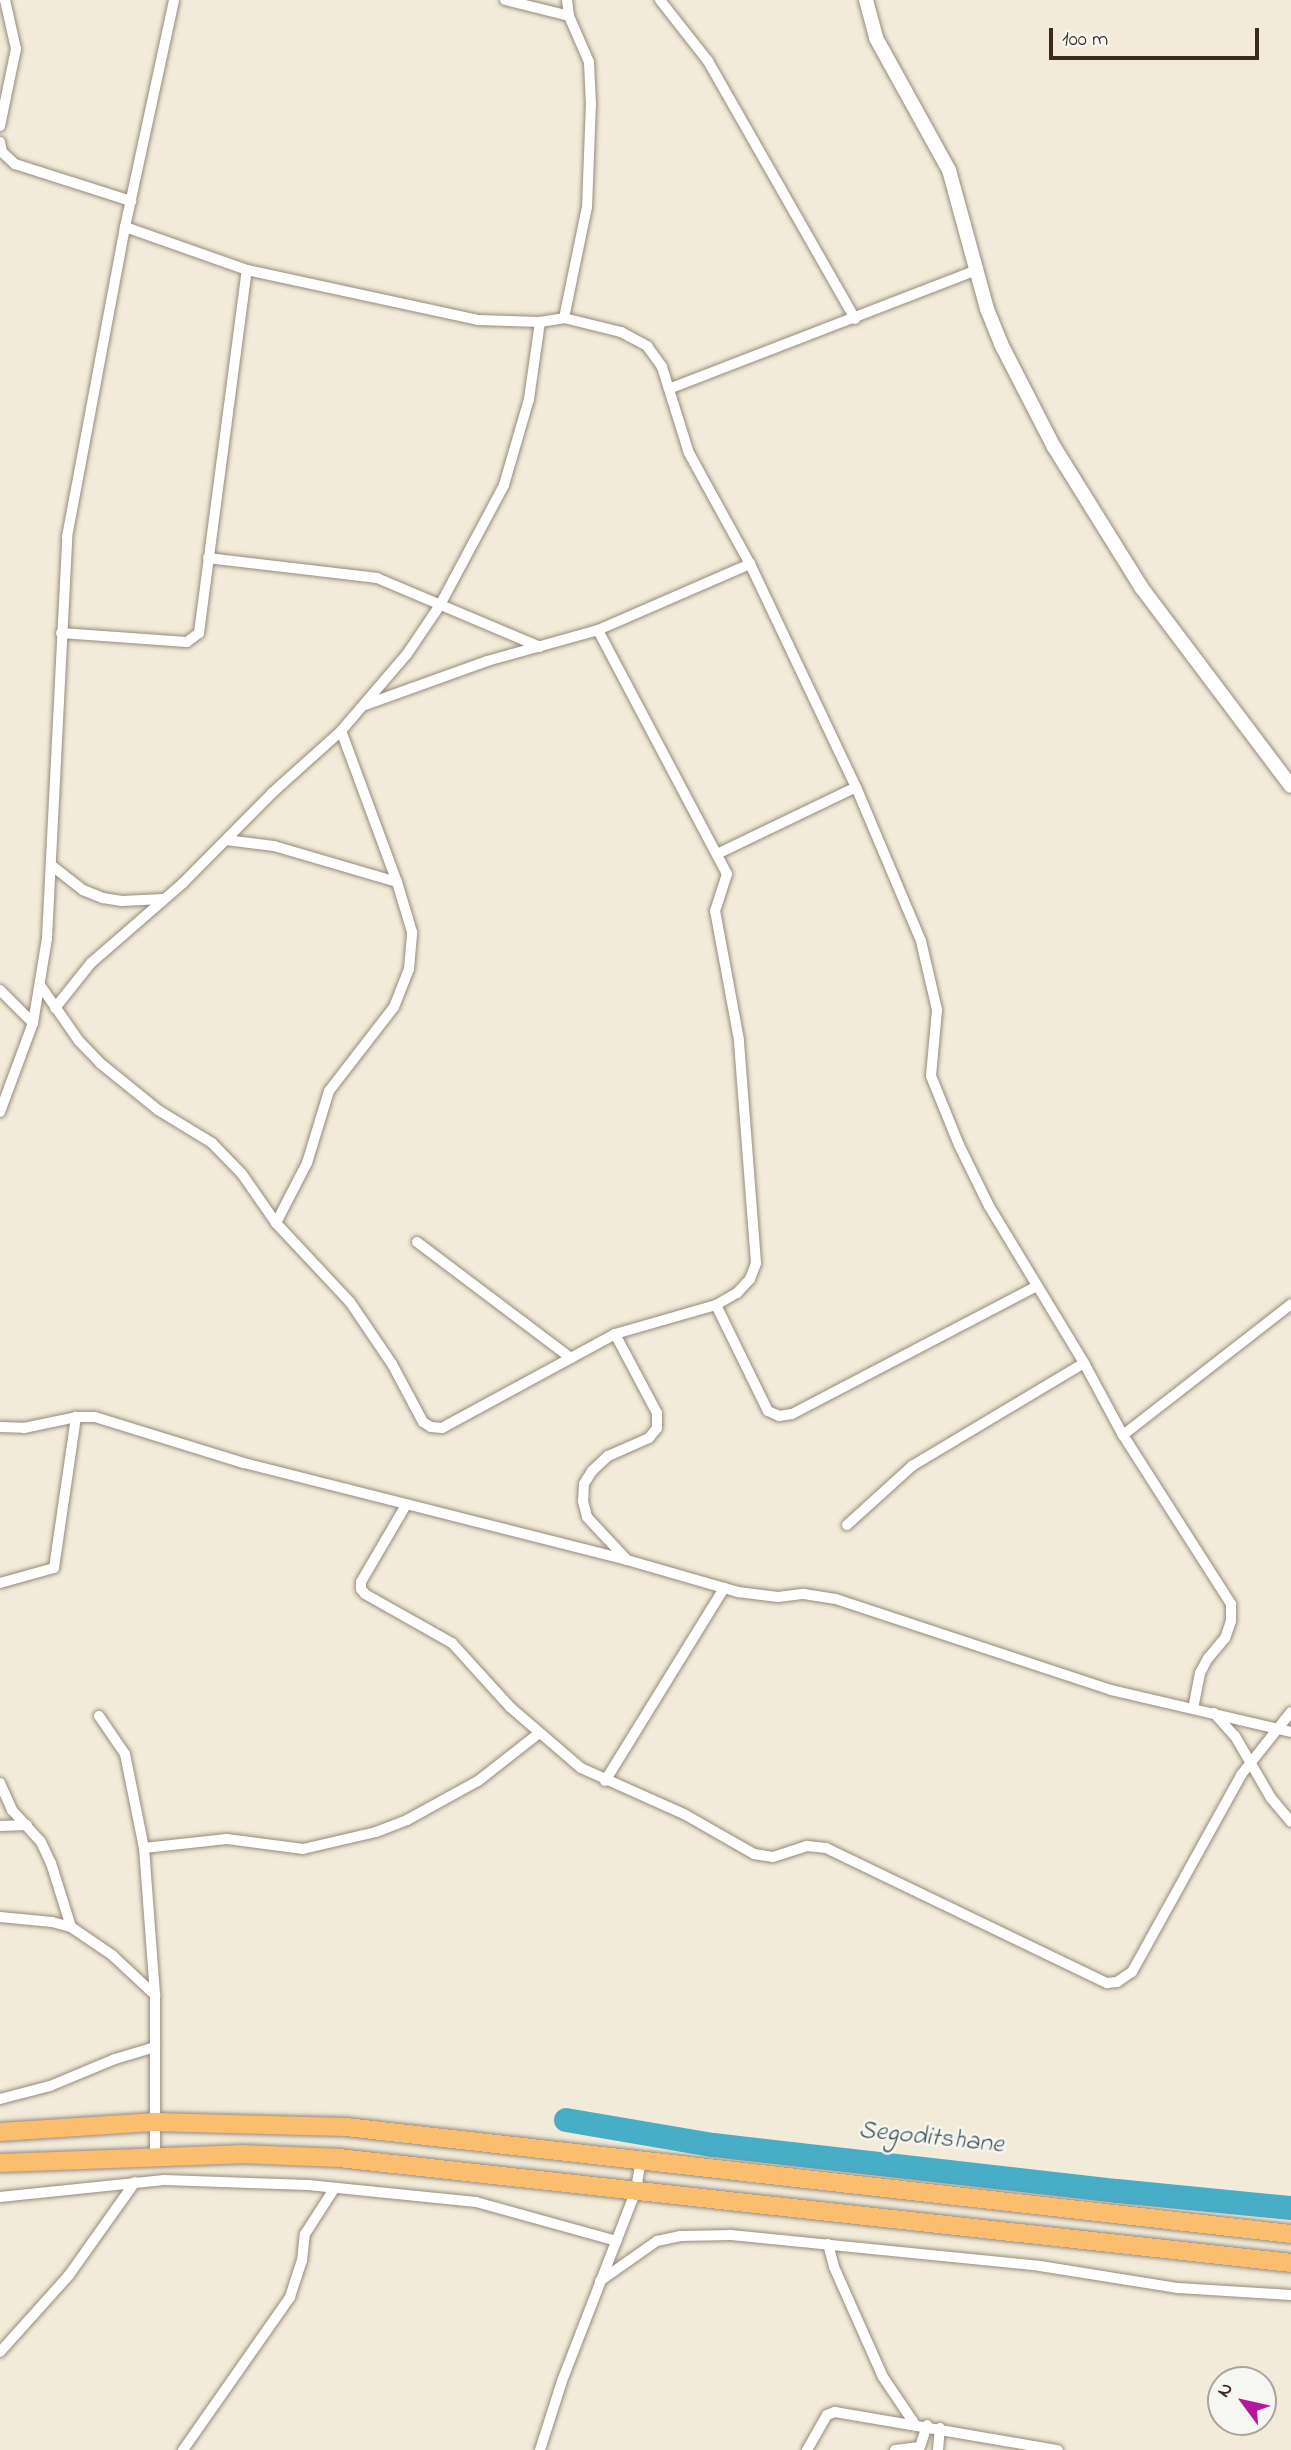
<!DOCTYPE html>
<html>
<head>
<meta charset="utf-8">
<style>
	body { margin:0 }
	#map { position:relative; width:1291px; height:2450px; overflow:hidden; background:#f2ebd9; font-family:"Indie Flower",sans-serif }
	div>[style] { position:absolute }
	.river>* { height:24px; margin:-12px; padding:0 12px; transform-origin:12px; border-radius:12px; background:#48adc7 }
	.roads { filter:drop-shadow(0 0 2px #968a7c) drop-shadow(0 0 2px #968a7c) }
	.minor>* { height:10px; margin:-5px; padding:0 5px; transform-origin:5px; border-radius:5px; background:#fff }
	.tertiary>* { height:14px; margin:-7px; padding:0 7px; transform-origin:7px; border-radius:7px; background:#fff }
	.primary>* { height:18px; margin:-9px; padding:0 9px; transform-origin:9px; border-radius:9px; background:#fbbe6e }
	span { translate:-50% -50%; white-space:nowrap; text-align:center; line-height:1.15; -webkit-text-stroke:5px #f6f6f2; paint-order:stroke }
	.water-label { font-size:26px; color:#405859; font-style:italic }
	.north { position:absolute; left:1207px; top:2366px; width:70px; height:70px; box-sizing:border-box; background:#f6f6f2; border:2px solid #aba49d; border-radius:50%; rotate:303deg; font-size:19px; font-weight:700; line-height:28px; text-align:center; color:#3b2a1e }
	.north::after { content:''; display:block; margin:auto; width:24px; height:32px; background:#b5179e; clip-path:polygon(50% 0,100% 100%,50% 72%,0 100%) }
	.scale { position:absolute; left:1049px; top:28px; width:210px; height:32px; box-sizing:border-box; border:4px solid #3b2a1e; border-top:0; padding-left:9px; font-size:21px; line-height:24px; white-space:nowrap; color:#3b2a1e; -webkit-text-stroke:5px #f6f6f2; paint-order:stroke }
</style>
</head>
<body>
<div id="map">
	<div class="river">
		<div style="left:566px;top:2120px;width:149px;rotate:9.7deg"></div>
		<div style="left:713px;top:2145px;width:407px;rotate:6.5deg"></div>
		<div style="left:1117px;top:2191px;width:175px;rotate:5.6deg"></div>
	</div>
	<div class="roads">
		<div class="minor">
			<div style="left:505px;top:0;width:66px;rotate:14deg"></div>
			<div style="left:660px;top:0;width:78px;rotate:51.8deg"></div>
			<div style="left:708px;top:61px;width:297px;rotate:60.3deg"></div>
			<div style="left:0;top:126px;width:79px;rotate:-78.3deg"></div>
			<div style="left:16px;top:49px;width:50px;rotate:-102.7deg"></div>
			<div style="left:0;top:142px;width:10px;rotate:79deg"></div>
			<div style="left:2px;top:152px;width:18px;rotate:43deg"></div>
			<div style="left:15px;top:164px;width:122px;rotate:17.7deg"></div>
			<div style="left:125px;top:227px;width:129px;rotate:19.4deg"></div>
			<div style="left:247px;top:270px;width:236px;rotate:12.2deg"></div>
			<div style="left:478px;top:320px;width:62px;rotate:1.8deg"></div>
			<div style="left:540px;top:322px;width:24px;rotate:-9deg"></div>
			<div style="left:564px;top:318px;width:59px;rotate:13.8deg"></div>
			<div style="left:621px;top:332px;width:30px;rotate:28deg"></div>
			<div style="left:647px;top:346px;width:26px;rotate:54deg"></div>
			<div style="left:662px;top:367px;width:90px;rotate:72.6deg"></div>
			<div style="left:689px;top:453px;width:127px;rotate:61.2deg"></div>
			<div style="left:750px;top:564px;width:247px;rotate:64.6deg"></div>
			<div style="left:856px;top:787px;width:167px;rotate:67.1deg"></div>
			<div style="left:921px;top:941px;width:71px;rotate:76.9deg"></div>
			<div style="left:937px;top:1010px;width:66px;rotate:95.2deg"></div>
			<div style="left:931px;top:1076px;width:74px;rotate:67.9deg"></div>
			<div style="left:959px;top:1145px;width:68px;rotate:63.8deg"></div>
			<div style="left:989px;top:1206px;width:184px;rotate:58.8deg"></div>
			<div style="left:1084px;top:1363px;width:82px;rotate:61.6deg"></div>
			<div style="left:1123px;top:1435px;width:201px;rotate:57.4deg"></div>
			<div style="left:1231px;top:1604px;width:17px;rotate:90deg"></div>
			<div style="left:1231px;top:1621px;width:18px;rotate:109deg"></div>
			<div style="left:1225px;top:1638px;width:26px;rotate:130deg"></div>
			<div style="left:1208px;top:1658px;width:17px;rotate:118deg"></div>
			<div style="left:1200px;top:1673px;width:36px;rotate:101deg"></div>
			<div style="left:564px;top:318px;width:113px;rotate:-78.3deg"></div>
			<div style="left:587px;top:207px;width:102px;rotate:-87.8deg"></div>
			<div style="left:591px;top:105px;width:43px;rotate:-92.7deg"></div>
			<div style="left:589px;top:62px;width:50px;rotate:-113.5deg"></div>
			<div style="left:569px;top:16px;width:16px;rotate:-97deg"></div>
			<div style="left:671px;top:388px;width:328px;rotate:-21.1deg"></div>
			<div style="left:208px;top:558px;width:170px;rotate:6.7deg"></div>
			<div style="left:377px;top:578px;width:177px;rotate:22.9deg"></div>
			<div style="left:61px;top:633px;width:126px;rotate:4.1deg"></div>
			<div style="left:187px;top:642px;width:15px;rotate:-37deg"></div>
			<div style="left:199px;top:633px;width:366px;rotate:-82.5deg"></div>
			<div style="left:365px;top:705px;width:130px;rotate:-19.8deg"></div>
			<div style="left:487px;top:661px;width:115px;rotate:-15.6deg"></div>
			<div style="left:598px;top:630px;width:166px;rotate:-23.5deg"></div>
			<div style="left:226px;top:840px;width:48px;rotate:7.1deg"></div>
			<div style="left:274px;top:846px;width:128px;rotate:16.3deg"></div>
			<div style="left:719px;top:853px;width:152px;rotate:-25.7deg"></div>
			<div style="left:51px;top:865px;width:41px;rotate:38deg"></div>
			<div style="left:83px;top:890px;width:22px;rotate:22deg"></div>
			<div style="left:103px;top:898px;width:19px;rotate:9deg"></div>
			<div style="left:122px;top:901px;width:41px;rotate:-2.8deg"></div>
			<div style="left:40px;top:985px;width:68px;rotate:55.1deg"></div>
			<div style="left:79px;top:1041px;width:30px;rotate:46deg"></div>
			<div style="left:100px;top:1063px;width:75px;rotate:39deg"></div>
			<div style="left:158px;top:1110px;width:63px;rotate:31.4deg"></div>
			<div style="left:212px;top:1143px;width:43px;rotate:45.9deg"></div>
			<div style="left:242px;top:1174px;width:60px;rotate:55.2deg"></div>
			<div style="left:276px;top:1223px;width:108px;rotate:46.9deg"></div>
			<div style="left:350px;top:1302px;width:75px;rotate:55.9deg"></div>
			<div style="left:392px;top:1364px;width:66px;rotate:61.9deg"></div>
			<div style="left:423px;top:1422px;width:9px;rotate:32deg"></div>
			<div style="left:431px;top:1427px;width:11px;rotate:5deg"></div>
			<div style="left:442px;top:1428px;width:197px;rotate:-28.5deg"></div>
			<div style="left:615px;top:1334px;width:105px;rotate:-16deg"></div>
			<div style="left:716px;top:1305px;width:24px;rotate:-30deg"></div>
			<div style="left:737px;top:1293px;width:19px;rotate:-47deg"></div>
			<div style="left:750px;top:1279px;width:17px;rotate:-69deg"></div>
			<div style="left:756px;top:1263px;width:224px;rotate:-94.4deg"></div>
			<div style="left:739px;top:1040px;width:131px;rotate:-100.5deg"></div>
			<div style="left:715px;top:911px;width:39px;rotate:-72deg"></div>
			<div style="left:727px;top:874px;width:276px;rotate:-117.9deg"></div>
			<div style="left:0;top:990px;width:47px;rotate:45deg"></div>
			<div style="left:55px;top:1008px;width:58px;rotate:-51.3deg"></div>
			<div style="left:91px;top:963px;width:122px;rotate:-41deg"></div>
			<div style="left:183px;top:883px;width:127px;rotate:-45.3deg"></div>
			<div style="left:272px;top:793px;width:93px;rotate:-41.9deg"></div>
			<div style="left:341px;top:731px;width:101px;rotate:-49.4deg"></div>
			<div style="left:407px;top:654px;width:59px;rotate:-56deg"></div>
			<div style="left:440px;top:605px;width:136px;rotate:-61.9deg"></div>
			<div style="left:504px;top:485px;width:90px;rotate:-73.8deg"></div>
			<div style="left:529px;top:399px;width:78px;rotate:-81.9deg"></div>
			<div style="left:0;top:1112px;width:95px;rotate:-69.7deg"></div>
			<div style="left:33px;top:1023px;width:86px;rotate:-80.6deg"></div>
			<div style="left:47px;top:938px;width:401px;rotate:-87.1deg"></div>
			<div style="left:67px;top:537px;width:315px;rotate:-79.4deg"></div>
			<div style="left:125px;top:227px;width:232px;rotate:-77.8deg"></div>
			<div style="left:276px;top:1223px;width:68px;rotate:-62.7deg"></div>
			<div style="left:307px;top:1163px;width:75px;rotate:-73deg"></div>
			<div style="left:329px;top:1091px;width:106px;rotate:-52.3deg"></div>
			<div style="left:394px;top:1007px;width:41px;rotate:-68.5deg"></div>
			<div style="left:409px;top:969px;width:37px;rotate:-85deg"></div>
			<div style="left:412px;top:932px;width:52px;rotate:-106.7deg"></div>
			<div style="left:397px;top:882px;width:161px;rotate:-110.3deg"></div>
			<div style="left:417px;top:1242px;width:193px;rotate:37deg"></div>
			<div style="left:716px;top:1305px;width:118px;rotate:63.9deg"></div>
			<div style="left:768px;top:1411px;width:12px;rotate:24deg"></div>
			<div style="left:779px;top:1416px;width:13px;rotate:-9deg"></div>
			<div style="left:792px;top:1414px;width:276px;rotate:-27.6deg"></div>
			<div style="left:615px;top:1334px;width:89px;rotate:62deg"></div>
			<div style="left:657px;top:1413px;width:15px;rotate:90deg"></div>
			<div style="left:657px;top:1428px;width:13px;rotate:129deg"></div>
			<div style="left:649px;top:1438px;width:45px;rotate:156.3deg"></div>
			<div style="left:608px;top:1456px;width:22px;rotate:137deg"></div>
			<div style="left:592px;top:1471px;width:15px;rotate:122deg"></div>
			<div style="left:584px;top:1484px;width:17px;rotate:93deg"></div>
			<div style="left:583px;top:1501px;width:16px;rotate:76deg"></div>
			<div style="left:587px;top:1517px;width:59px;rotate:47.1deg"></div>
			<div style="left:0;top:1427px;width:24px;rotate:2deg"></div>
			<div style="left:24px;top:1428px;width:53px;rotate:-11.9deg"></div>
			<div style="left:76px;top:1417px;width:19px"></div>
			<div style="left:95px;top:1417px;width:156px;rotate:17.2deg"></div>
			<div style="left:244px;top:1463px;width:395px;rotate:14.2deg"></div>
			<div style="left:627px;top:1560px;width:116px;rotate:16.1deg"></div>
			<div style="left:738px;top:1592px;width:40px;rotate:7.1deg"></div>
			<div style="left:778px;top:1597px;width:26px;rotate:-7deg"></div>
			<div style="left:804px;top:1594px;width:32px;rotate:9deg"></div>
			<div style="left:836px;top:1599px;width:290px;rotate:18.3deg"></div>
			<div style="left:1111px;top:1690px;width:185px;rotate:13.1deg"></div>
			<div style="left:1123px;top:1435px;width:213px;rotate:-37.9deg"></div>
			<div style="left:406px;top:1505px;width:89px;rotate:120.3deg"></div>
			<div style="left:361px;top:1582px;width:7px;rotate:90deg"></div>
			<div style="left:361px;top:1589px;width:6px;rotate:51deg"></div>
			<div style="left:365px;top:1594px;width:100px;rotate:29.4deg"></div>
			<div style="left:452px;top:1643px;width:86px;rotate:47.8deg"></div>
			<div style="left:510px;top:1707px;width:94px;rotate:40.7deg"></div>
			<div style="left:581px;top:1768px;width:113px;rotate:24.1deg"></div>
			<div style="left:684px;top:1814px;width:81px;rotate:29.7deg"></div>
			<div style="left:754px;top:1854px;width:19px;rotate:9deg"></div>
			<div style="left:773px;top:1857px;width:36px;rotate:-18deg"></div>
			<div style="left:807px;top:1846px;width:19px;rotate:6deg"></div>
			<div style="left:826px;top:1848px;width:312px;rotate:25.7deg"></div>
			<div style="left:1107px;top:1983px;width:10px;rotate:-6deg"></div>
			<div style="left:1117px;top:1982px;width:18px;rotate:-34deg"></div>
			<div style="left:1132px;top:1972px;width:225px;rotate:-61deg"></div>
			<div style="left:1241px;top:1775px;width:80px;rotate:-51.6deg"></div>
			<div style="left:847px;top:1525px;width:88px;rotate:-42.2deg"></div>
			<div style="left:912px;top:1466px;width:200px;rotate:-30.9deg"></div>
			<div style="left:0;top:1583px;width:56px;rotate:-15.5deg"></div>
			<div style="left:54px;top:1568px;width:153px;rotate:-81.7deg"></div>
			<div style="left:1214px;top:1713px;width:31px;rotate:48deg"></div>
			<div style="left:1235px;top:1736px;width:72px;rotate:59.9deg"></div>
			<div style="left:1271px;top:1798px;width:31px;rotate:50deg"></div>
			<div style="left:99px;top:1716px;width:46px;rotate:55.6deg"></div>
			<div style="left:125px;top:1754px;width:96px;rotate:78.6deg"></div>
			<div style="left:144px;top:1848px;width:147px;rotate:85.7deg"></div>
			<div style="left:155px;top:1995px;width:161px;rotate:90deg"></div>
			<div style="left:605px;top:1781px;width:227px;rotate:-58.3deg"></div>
			<div style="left:0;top:1783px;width:30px;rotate:66deg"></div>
			<div style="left:12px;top:1810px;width:43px;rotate:47.8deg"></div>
			<div style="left:41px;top:1842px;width:23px;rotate:65deg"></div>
			<div style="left:51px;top:1863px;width:67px;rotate:72.6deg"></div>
			<div style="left:0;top:1826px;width:27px;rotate:-2deg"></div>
			<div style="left:144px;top:1848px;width:83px;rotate:-6.2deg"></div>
			<div style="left:227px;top:1839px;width:77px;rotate:7.5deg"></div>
			<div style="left:303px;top:1849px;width:75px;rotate:-13.1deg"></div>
			<div style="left:376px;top:1832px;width:33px;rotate:-21deg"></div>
			<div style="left:407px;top:1820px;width:81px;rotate:-28.8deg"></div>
			<div style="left:478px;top:1781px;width:76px;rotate:-38.1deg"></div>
			<div style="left:0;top:1917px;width:52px;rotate:5.5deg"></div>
			<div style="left:52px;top:1922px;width:20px;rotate:15deg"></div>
			<div style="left:71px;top:1927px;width:50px;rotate:34.3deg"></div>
			<div style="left:112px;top:1955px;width:59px;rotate:42.9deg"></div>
			<div style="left:0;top:2099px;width:52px;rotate:-14.6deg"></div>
			<div style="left:50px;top:2086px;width:70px;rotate:-22.6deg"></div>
			<div style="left:115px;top:2059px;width:42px;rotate:-16.7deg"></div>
			<div style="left:0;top:2197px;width:165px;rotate:-5.9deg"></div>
			<div style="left:164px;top:2180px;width:144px;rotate:2deg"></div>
			<div style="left:308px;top:2185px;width:169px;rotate:5.8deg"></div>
			<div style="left:476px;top:2202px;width:146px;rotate:15.5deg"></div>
			<div style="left:828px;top:2244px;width:24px;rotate:75deg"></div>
			<div style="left:834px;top:2267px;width:120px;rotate:66deg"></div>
			<div style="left:883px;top:2377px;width:55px;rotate:56deg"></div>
			<div style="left:600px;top:2281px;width:70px;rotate:-35.1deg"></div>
			<div style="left:657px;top:2241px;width:24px;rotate:-12deg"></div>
			<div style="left:680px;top:2236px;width:51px;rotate:-1.1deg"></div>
			<div style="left:731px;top:2235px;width:311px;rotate:5.7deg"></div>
			<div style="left:1040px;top:2266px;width:140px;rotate:9.1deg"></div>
			<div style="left:1178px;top:2288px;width:113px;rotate:3.5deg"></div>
			<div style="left:0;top:2352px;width:103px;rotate:-48.1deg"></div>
			<div style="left:69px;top:2275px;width:114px;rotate:-54.6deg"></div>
			<div style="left:183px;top:2450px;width:187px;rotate:-55deg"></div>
			<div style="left:290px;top:2297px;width:38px;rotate:-72deg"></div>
			<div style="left:302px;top:2261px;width:27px;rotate:-84deg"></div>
			<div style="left:305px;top:2234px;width:54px;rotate:-57.2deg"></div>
			<div style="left:540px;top:2450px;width:72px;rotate:-72.3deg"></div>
			<div style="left:562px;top:2381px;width:205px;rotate:-68.8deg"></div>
			<div style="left:636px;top:2190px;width:31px;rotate:-81deg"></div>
			<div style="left:807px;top:2450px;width:40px;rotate:-60.3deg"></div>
			<div style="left:827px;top:2415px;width:9px;rotate:-21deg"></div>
			<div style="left:835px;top:2412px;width:226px;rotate:9.7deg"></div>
			<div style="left:895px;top:2450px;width:25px;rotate:-7deg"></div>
			<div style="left:920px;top:2447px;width:23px;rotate:-72deg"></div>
			<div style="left:938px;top:2450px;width:22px;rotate:-85deg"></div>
		</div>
		<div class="tertiary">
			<div style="left:866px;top:0;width:39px;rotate:75deg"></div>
			<div style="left:876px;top:38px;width:151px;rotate:61.1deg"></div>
			<div style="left:949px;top:170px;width:144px;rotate:74.7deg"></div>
			<div style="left:987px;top:309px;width:38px;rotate:68deg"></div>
			<div style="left:1001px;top:344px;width:116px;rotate:62.8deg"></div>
			<div style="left:1054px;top:447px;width:165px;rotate:58.1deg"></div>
			<div style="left:1141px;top:587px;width:249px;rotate:53deg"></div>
		</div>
		<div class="primary">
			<div style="left:0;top:2132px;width:153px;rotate:-3.7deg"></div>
			<div style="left:153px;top:2122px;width:193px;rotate:1.5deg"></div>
			<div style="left:346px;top:2127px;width:951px;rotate:6.46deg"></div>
			<div style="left:0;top:2163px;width:241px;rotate:-2.1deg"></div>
			<div style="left:241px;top:2154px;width:98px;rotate:2.3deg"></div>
			<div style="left:339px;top:2158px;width:958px;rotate:6.29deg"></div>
		</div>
	</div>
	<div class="water-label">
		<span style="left:931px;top:2139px;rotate:6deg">Segoditshane</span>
	</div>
	<div class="north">N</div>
	<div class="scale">100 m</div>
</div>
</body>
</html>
